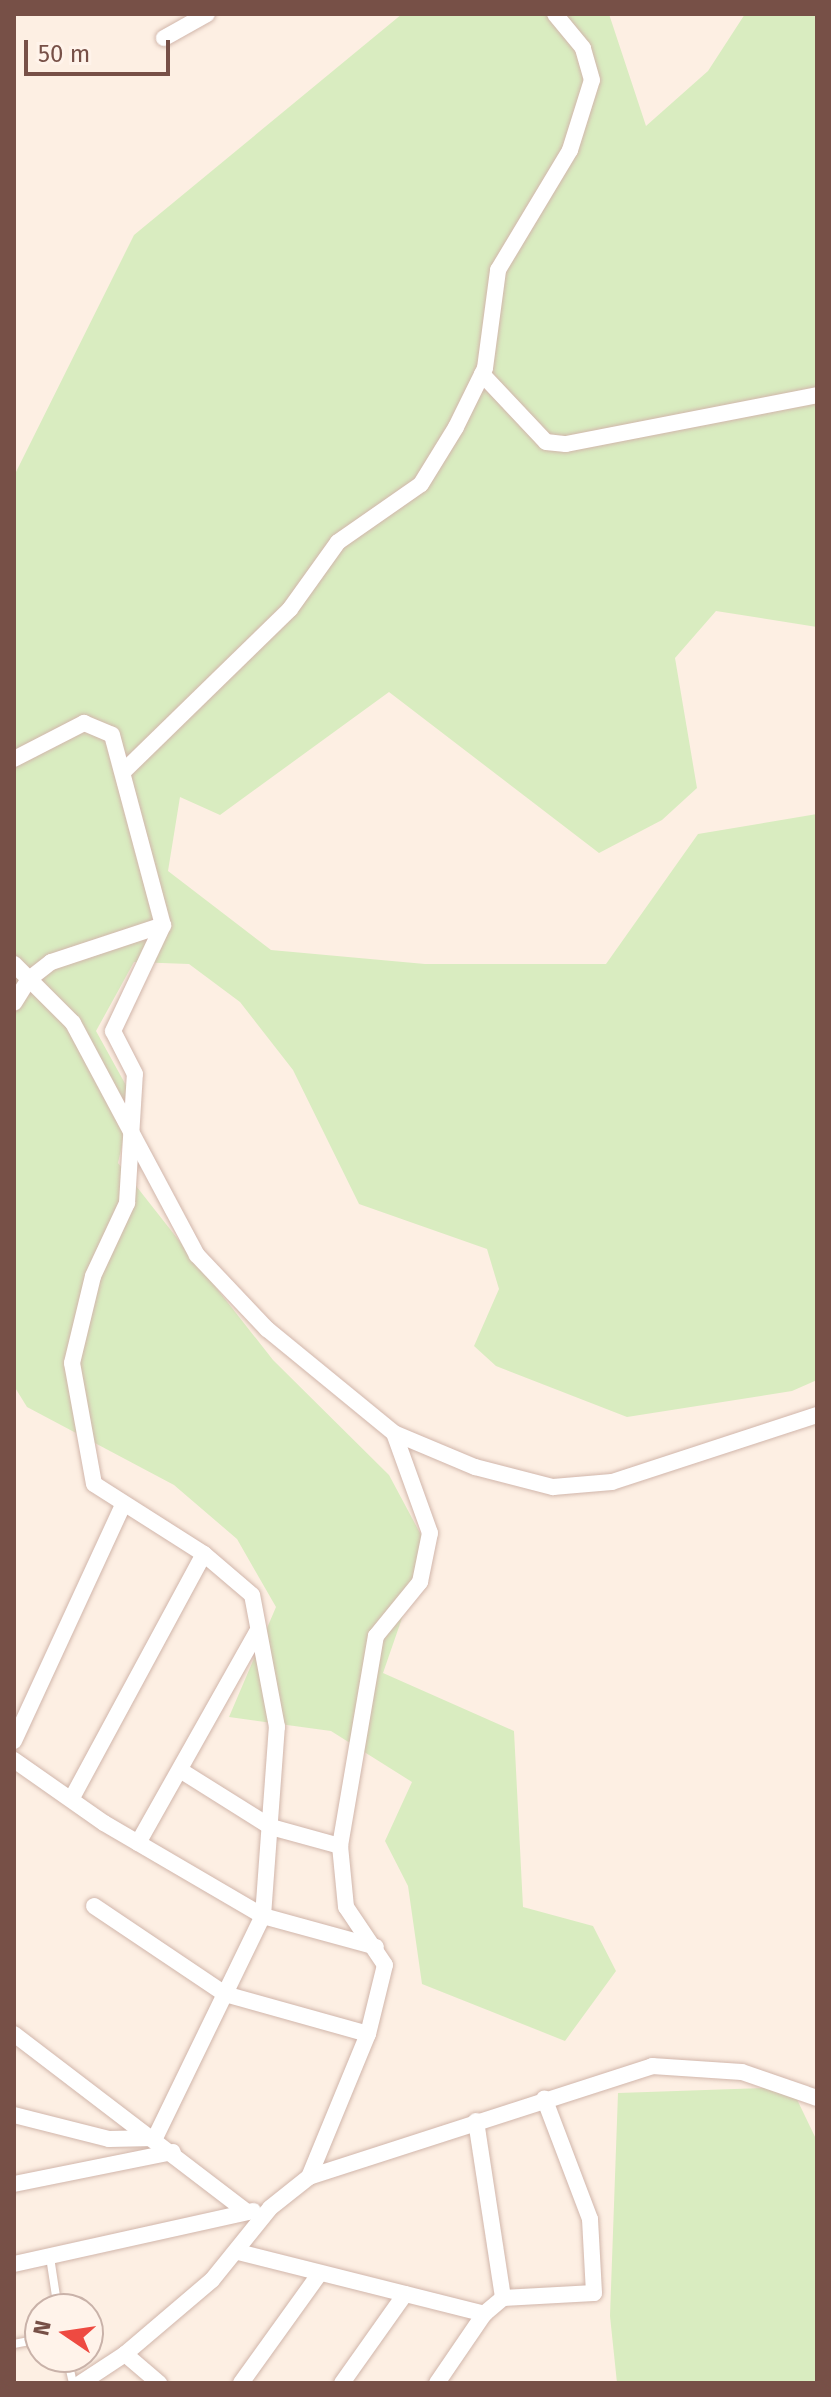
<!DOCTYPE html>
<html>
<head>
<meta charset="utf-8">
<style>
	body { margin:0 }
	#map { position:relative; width:831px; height:2397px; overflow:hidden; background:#fdefe3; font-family:"Fira Sans",sans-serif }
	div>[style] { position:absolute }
	.green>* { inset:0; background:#d9ecc0 }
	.roads { filter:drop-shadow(0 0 2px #d1b6ab) drop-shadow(0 0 2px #d1b6ab) }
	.service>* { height:8px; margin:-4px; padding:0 4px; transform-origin:4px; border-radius:4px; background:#fff }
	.minor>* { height:16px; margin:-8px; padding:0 8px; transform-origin:8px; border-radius:8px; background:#fff }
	span { translate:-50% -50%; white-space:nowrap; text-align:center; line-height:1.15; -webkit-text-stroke:6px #fff3ea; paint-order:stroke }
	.frame { position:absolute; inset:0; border:16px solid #775047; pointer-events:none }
	.north { position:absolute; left:24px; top:2293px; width:80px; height:80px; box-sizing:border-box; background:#fff3ea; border:2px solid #c9b2a9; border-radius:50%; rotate:283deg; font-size:22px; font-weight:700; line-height:32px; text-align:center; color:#775047 }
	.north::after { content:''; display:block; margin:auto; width:28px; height:36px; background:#ee4a41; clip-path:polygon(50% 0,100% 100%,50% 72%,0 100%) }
	.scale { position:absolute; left:24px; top:40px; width:146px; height:36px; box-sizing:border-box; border:4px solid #775047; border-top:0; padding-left:10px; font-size:24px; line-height:28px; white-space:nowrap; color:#775047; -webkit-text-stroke:6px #fff3ea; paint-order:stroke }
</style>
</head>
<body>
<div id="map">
	<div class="green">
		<div style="clip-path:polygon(402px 14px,609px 14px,646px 126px,708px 71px,745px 14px,817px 14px,817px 627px,716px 611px,675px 658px,697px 788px,662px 820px,599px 853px,389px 692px,220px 815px,180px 797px,168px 871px,271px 950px,425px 964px,606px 964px,698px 834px,817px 814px,817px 1380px,792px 1391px,627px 1417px,496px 1366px,474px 1346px,499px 1289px,487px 1249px,359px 1204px,293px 1070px,240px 1002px,189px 964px,134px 962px,96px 1031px,133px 1098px,118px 1163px,273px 1360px,389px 1475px,427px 1546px,383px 1673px,514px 1731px,523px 1907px,593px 1926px,616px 1971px,565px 2041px,422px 1984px,408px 1886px,385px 1841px,412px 1782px,331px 1731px,229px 1717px,276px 1607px,237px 1539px,174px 1485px,27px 1407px,14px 1386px,14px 476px,134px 235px)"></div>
		<div style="clip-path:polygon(791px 2087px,817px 2141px,817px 2383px,617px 2383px,610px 2316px,618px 2093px)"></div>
	</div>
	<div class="roads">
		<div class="service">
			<div style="left:50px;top:2257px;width:53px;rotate:81.3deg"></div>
			<div style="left:14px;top:2344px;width:26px;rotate:-11deg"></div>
			<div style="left:67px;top:2357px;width:27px;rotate:77deg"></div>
		</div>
		<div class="minor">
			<div style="left:164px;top:38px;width:49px;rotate:-29.2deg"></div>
			<div style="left:482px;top:374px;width:93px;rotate:46.7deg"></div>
			<div style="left:546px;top:442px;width:20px;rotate:6deg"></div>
			<div style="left:566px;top:444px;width:256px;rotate:-11deg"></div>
			<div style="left:14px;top:759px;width:79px;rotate:-27.2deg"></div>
			<div style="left:84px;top:723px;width:30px;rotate:23deg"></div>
			<div style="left:112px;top:735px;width:197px;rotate:75deg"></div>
			<div style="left:163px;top:925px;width:118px;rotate:161.7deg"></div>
			<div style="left:51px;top:962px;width:28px;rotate:142deg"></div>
			<div style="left:29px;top:979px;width:28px;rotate:122deg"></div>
			<div style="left:123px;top:772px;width:233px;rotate:-44.3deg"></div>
			<div style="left:290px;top:609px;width:82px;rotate:-54.4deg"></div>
			<div style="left:338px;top:542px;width:101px;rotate:-34.9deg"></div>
			<div style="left:421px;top:484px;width:67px;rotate:-58.4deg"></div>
			<div style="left:456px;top:427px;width:66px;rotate:-63.8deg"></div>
			<div style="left:485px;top:368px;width:99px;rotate:-82.4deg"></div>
			<div style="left:498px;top:270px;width:140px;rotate:-59deg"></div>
			<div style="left:570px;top:150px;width:73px;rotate:-72.6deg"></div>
			<div style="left:592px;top:80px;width:33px;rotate:-106deg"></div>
			<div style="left:583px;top:48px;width:44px;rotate:-129.5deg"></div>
			<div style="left:14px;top:964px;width:83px;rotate:45deg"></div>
			<div style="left:73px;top:1023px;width:263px;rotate:61.9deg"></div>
			<div style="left:197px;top:1255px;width:102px;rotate:46.6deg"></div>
			<div style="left:267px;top:1329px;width:164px;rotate:39.3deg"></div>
			<div style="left:394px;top:1433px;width:88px;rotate:22.8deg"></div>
			<div style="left:475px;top:1467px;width:81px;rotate:14.4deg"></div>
			<div style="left:553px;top:1487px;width:59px;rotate:-4.8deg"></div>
			<div style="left:612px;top:1482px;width:216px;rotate:-18.1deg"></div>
			<div style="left:14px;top:1741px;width:260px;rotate:-65.2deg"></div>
			<div style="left:14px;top:1760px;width:110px;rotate:35deg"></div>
			<div style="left:104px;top:1823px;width:184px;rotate:30.3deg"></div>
			<div style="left:263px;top:1916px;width:117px;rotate:15.3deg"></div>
			<div style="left:180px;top:1770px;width:107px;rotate:32.1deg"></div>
			<div style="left:271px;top:1827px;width:72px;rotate:15.4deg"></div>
			<div style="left:73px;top:1796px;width:275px;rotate:-61.6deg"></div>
			<div style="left:138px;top:1843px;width:244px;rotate:-60.6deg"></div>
			<div style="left:94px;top:1906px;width:158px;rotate:33.9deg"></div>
			<div style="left:225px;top:1994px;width:148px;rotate:15.6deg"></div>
			<div style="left:14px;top:2034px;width:293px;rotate:37.4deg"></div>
			<div style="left:14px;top:2115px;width:98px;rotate:14.2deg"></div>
			<div style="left:109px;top:2139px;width:46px;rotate:-1.2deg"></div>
			<div style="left:155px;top:2138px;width:247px;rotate:-64.1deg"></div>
			<div style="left:263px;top:1916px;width:190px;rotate:-85.8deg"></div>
			<div style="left:277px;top:1727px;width:134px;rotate:-100.7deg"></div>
			<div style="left:252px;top:1595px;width:63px;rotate:-139.5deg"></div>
			<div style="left:204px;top:1554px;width:130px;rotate:-147.5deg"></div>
			<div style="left:94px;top:1484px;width:123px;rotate:-100.3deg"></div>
			<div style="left:72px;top:1363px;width:89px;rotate:-76.4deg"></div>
			<div style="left:93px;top:1276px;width:81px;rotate:-65deg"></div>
			<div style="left:127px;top:1203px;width:129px;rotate:-86.5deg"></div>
			<div style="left:135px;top:1074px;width:48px;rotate:-117.1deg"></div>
			<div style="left:113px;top:1031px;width:117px;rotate:-64.7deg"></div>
			<div style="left:476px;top:2121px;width:179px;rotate:81.3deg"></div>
			<div style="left:309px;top:2177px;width:155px;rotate:-67.6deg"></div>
			<div style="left:368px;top:2034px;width:71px;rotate:-76.2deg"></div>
			<div style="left:385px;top:1965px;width:70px;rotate:-123.9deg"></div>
			<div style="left:346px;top:1907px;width:61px;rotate:-95.6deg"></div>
			<div style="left:340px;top:1846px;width:213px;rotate:-80.3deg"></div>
			<div style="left:376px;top:1636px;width:70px;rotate:-50.8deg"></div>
			<div style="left:420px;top:1582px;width:50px;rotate:-78.5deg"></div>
			<div style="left:430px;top:1533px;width:106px;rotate:-109.8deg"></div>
			<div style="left:14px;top:2184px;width:162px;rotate:-11.4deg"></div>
			<div style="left:238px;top:2252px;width:254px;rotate:14.1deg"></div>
			<div style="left:14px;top:2264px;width:245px;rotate:-12.5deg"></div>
			<div style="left:125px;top:2354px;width:45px;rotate:40.5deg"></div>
			<div style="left:81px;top:2383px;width:53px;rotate:-33.4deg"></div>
			<div style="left:125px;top:2354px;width:114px;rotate:-40.4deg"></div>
			<div style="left:212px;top:2280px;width:92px;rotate:-51.1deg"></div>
			<div style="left:270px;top:2208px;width:50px;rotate:-38.5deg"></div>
			<div style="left:309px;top:2177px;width:361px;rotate:-17.9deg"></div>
			<div style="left:652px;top:2066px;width:90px;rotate:3.8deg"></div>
			<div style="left:742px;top:2072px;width:79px;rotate:19.1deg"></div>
			<div style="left:241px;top:2383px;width:135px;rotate:-54.3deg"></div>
			<div style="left:342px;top:2383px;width:109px;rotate:-54.7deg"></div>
			<div style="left:437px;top:2383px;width:83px;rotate:-55.7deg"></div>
			<div style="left:484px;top:2314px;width:25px;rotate:-40deg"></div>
			<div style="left:503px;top:2298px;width:91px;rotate:-3.1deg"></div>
			<div style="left:594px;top:2293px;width:74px;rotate:-93.1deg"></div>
			<div style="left:590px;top:2219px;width:129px;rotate:-110.8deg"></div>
		</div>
	</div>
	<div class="frame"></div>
	<div class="north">N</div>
	<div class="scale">50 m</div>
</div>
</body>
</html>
